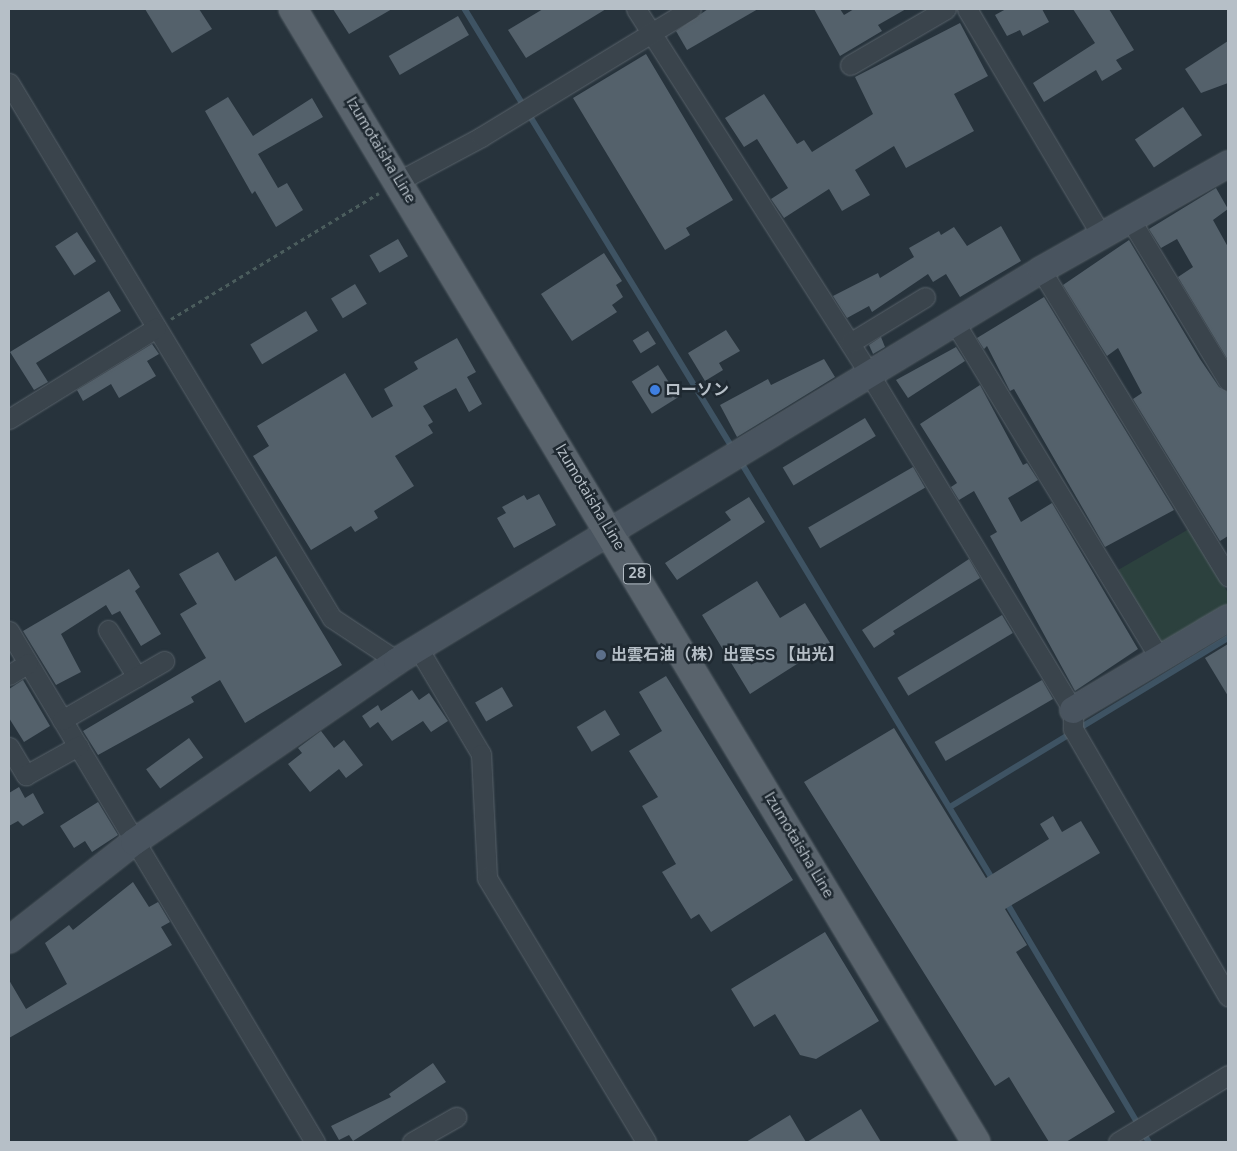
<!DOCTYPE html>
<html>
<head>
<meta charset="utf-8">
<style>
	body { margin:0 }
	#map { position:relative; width:1237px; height:1151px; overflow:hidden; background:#27333c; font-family:"Nunito Sans","Noto Sans JP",sans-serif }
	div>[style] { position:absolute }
	.green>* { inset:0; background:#2c413e }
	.stream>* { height:5.5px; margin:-2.75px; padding:0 2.75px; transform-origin:2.75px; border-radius:2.75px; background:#3e5363 }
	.building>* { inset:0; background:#54616b; transform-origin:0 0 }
	.path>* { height:3px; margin-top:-1.5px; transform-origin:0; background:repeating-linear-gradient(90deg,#4b5d5d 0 4px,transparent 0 8px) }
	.roads { filter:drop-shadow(0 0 1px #58626a) drop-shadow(0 0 1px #58626a) }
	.street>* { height:19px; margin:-9.5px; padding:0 9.5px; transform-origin:9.5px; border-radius:9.5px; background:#3a444c }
	.secondary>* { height:26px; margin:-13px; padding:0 13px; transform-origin:13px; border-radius:13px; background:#49545f }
	.primary>* { height:28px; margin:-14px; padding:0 14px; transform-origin:14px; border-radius:14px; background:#59636c }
	.dots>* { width:14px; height:14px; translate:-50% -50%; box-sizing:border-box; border:2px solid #1f2931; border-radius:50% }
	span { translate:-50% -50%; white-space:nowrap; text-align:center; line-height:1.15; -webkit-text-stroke:5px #1f2931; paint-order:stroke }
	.shield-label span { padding:1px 4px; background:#1f2931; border:1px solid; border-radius:4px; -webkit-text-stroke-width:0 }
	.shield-label { font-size:15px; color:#b6bfc7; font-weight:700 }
	.street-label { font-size:16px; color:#b6bfc7 }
	.poi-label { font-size:16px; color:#b6bfc7; font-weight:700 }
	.left { translate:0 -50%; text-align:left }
	.frame { position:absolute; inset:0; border:10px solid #b6bfc7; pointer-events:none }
</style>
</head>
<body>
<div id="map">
	<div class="green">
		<div style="clip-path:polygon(1189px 529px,1228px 593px,1228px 609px,1171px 646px,1158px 641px,1118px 570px)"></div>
	</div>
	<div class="stream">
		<div style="left:465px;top:9px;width:517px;rotate:58.62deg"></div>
		<div style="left:740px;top:460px;width:490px;rotate:58.9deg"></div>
		<div style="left:950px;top:807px;width:325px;rotate:-31.3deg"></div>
		<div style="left:1006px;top:901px;width:280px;rotate:59.3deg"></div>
	</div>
	<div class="building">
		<div style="clip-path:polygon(145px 9px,199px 9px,212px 29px,172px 53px)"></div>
		<div style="clip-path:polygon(333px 9px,392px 9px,349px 34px)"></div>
		<div style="clip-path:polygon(543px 9px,606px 9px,526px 58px,508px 30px)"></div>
		<div style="clip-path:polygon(708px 9px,758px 9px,687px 50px,676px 31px)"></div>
		<div style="clip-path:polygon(814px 9px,840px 9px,844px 15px,854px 9px,906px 9px,878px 25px,882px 31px,840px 56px)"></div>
		<div style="clip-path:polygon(1006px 9px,1042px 9px,1049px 22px,1023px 36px,1020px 30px,1007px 36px,995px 15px)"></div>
		<div style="clip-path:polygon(1073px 9px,1109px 9px,1134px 50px,1116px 60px,1122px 69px,1102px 81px,1096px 70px,1044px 102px,1033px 83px,1095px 43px)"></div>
		<div style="left:458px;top:16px;width:22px;height:80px;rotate:60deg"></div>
		<div style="clip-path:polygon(960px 23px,988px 76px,954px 94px,974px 131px,906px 168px,894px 146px,855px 170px,870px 195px,842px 211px,829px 189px,784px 218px,771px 199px,788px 188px,757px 139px,744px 147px,725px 118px,764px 94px,797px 144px,804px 140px,812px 152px,873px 114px,855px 77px)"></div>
		<div style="clip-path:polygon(1228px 41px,1228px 83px,1201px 93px,1185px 69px)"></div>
		<div style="clip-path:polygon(646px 54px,733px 200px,686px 228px,690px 235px,665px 250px,573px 98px)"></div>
		<div style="clip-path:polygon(228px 97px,253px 136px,312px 98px,323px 117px,258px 154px,278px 188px,287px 183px,303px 210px,276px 227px,255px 191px,252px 194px,205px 111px)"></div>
		<div style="left:1183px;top:107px;width:34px;height:58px;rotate:56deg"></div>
		<div style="clip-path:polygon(1216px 188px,1228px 209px,1213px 220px,1228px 247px,1228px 360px,1178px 277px,1193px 267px,1177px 239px,1161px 248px,1149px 229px)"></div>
		<div style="clip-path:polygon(1001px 226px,1021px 261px,960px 297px,946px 274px,933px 282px,928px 274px,872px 312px,869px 306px,847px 318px,833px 296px,878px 273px,880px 278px,914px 257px,909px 248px,939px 231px,941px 235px,954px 227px,967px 246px)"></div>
		<div style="left:77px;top:232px;width:35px;height:26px;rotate:57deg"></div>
		<div style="left:398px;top:239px;width:20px;height:33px;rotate:60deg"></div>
		<div style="clip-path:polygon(1129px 240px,1200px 359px,1219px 387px,1228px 392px,1228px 536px,1220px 541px,1133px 399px,1142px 393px,1118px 348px,1107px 356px,1063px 285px)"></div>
		<div style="clip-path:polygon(604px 253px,622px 281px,616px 285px,623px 297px,612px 305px,617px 312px,572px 341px,541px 294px)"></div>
		<div style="left:355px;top:284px;width:23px;height:28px;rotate:59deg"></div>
		<div style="clip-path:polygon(109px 291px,121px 311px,36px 363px,48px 382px,34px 390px,10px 352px)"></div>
		<div style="clip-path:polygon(1044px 297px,1174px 510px,1105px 547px,1014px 389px,1010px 391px,987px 346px,984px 349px,977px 338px)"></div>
		<div style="left:306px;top:311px;width:23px;height:65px;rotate:59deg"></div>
		<div style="clip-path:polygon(726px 330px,740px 351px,719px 363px,723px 370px,705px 381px,688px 353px)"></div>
		<div style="left:648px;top:331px;width:15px;height:18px;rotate:58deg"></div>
		<div style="clip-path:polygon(881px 337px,885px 347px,873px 354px,869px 345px)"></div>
		<div style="clip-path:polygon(457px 338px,476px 372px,467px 377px,482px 404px,469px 412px,456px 388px,423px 406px,433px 422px,428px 425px,433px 433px,395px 456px,414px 486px,374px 511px,378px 518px,355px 532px,351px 526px,311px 550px,253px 456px,269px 446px,257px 426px,345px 373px,372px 418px,393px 406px,384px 389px,418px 369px,414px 362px)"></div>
		<div style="clip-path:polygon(152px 344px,159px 354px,147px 361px,156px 376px,119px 398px,111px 384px,83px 401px,77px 390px)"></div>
		<div style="clip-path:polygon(956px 347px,965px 361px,908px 398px,896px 380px)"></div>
		<div style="clip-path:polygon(824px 359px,835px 377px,737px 437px,720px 405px,768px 379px,771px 385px)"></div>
		<div style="left:658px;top:365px;width:38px;height:31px;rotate:58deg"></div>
		<div style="clip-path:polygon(980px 385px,1023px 465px,1027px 463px,1038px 480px,1008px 498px,1021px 522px,1052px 503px,1138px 649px,1075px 691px,990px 536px,997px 532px,974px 491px,959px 500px,951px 487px,957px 483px,920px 424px)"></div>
		<div style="left:865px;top:418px;width:21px;height:96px;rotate:59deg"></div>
		<div style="left:913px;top:467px;width:24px;height:121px;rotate:60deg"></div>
		<div style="clip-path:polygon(539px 494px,556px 525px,514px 548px,497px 518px,506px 513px,502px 507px,524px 495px,527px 500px)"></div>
		<div style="clip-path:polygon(749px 497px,765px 522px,677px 580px,665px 563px,731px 520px,725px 512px)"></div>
		<div style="clip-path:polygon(218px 552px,235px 581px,276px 556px,342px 665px,245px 723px,220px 680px,191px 697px,194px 702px,98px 755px,83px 731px,206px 658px,180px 614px,197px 604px,179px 574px)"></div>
		<div style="clip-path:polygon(969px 559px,980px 578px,893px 631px,895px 634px,874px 648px,862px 630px)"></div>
		<div style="clip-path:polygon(129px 569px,140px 587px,135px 591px,161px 634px,141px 646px,120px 611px,112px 615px,106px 605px,61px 634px,81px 672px,56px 685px,23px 631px)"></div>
		<div style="clip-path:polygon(757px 581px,780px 618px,805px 603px,830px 643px,750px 694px,702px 615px)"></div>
		<div style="left:1002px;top:615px;width:21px;height:122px;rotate:59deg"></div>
		<div style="clip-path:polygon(1228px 644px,1228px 696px,1205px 658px)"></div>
		<div style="clip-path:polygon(666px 676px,793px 880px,711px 932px,699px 914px,691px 919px,662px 872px,676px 864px,642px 806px,658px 797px,629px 751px,662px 731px,639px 692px)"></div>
		<div style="clip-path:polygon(23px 680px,50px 726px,24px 742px,9px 718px,9px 689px)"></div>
		<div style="left:1042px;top:680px;width:22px;height:124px;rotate:60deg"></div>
		<div style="left:502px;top:687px;width:22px;height:31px;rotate:60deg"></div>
		<div style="clip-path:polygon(412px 690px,419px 700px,429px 693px,448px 721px,431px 732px,423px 721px,392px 741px,378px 722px,370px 728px,362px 716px,378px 705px,381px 711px)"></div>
		<div style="left:605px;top:710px;width:29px;height:33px;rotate:59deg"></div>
		<div style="clip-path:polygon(894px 728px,986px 878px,1049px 839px,1040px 824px,1053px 816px,1062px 832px,1081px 821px,1100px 853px,1005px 909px,1027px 945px,1016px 952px,1115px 1112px,1066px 1142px,1049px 1142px,1009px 1077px,995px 1086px,804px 782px)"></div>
		<div style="clip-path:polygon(321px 731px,334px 748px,344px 740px,363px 765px,346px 778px,339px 769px,310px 792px,288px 764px,302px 753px,298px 748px)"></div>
		<div style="left:189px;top:738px;width:24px;height:53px;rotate:54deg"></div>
		<div style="clip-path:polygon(19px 787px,25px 798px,33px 793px,44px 813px,23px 826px,18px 821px,9px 826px,9px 793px)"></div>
		<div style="clip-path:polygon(98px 802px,118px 835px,92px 852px,85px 841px,74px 848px,60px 826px)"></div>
		<div style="clip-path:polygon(133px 882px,149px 907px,158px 902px,170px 922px,161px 927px,172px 945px,9px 1038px,9px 980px,26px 1009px,67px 984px,45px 943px,69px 925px,73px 930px)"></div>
		<div style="clip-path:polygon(825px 932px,879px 1021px,816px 1059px,800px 1055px,775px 1014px,754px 1027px,731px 989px)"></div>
		<div style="clip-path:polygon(433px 1063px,446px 1082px,353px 1141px,349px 1135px,339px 1140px,331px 1126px,391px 1097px,389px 1094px)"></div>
		<div style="clip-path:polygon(861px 1109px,881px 1142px,807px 1142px)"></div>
		<div style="clip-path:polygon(790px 1115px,806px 1142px,746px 1142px)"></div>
	</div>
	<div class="path">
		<div style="left:171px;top:319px;width:243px;rotate:-31.2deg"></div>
	</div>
	<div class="roads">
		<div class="street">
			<div style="left:636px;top:9px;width:434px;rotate:57.4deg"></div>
			<div style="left:870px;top:375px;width:392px;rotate:58.8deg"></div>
			<div style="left:1073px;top:710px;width:19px;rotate:90deg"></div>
			<div style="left:1073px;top:729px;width:309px;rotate:59.9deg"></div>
			<div style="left:967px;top:9px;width:263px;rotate:59.3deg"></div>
			<div style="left:850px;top:65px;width:111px;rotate:-30.3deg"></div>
			<div style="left:9px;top:83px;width:625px;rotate:58.88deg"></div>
			<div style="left:332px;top:618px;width:78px;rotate:33.5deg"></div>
			<div style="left:399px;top:181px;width:93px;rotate:-28.2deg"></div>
			<div style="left:481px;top:137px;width:246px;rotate:-31.4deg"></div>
			<div style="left:1130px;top:219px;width:189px;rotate:58.8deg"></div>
			<div style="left:1041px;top:270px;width:359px;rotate:58.6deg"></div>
			<div style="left:955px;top:323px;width:395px;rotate:58.6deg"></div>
			<div style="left:850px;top:343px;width:88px;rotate:-31.5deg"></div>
			<div style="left:9px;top:419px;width:173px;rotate:-31.8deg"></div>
			<div style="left:108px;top:630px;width:55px;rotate:58.3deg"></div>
			<div style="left:9px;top:631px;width:596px;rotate:59.09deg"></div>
			<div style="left:418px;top:648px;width:123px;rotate:59.3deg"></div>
			<div style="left:481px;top:754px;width:124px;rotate:87.2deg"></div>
			<div style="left:487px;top:878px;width:308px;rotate:58.9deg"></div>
			<div style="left:9px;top:675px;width:22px;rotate:-32deg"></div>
			<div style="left:62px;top:720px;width:118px;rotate:-30deg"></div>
			<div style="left:9px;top:747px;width:33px;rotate:59deg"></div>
			<div style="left:26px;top:775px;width:60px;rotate:-29.1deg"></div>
			<div style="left:412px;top:1142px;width:51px;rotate:-29.6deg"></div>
			<div style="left:1118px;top:1142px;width:129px;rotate:-31.3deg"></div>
		</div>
		<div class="secondary">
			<div style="left:1073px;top:710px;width:180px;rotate:-30.7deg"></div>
			<div style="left:9px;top:940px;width:159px;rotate:-38.1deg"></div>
			<div style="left:134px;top:842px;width:319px;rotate:-34.5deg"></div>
			<div style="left:397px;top:661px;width:753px;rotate:-31.26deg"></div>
			<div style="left:1041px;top:270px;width:215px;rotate:-29.5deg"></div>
		</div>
		<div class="primary">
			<div style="left:293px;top:9px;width:1323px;rotate:58.92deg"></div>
		</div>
	</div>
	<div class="dots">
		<div style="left:655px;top:390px;background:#3f7fe0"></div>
		<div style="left:601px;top:655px;background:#5c6f8a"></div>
	</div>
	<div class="shield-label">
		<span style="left:637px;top:574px">28</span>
	</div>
	<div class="street-label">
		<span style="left:381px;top:150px;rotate:59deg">Izumotaisha Line</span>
		<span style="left:590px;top:497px;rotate:59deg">Izumotaisha Line</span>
		<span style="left:799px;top:845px;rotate:59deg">Izumotaisha Line</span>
	</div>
	<div class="poi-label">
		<span class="left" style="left:665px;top:390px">ローソン</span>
		<span class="left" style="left:611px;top:655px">出雲石油（株）出雲SS 【出光】</span>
	</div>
	<div class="frame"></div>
</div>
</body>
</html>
